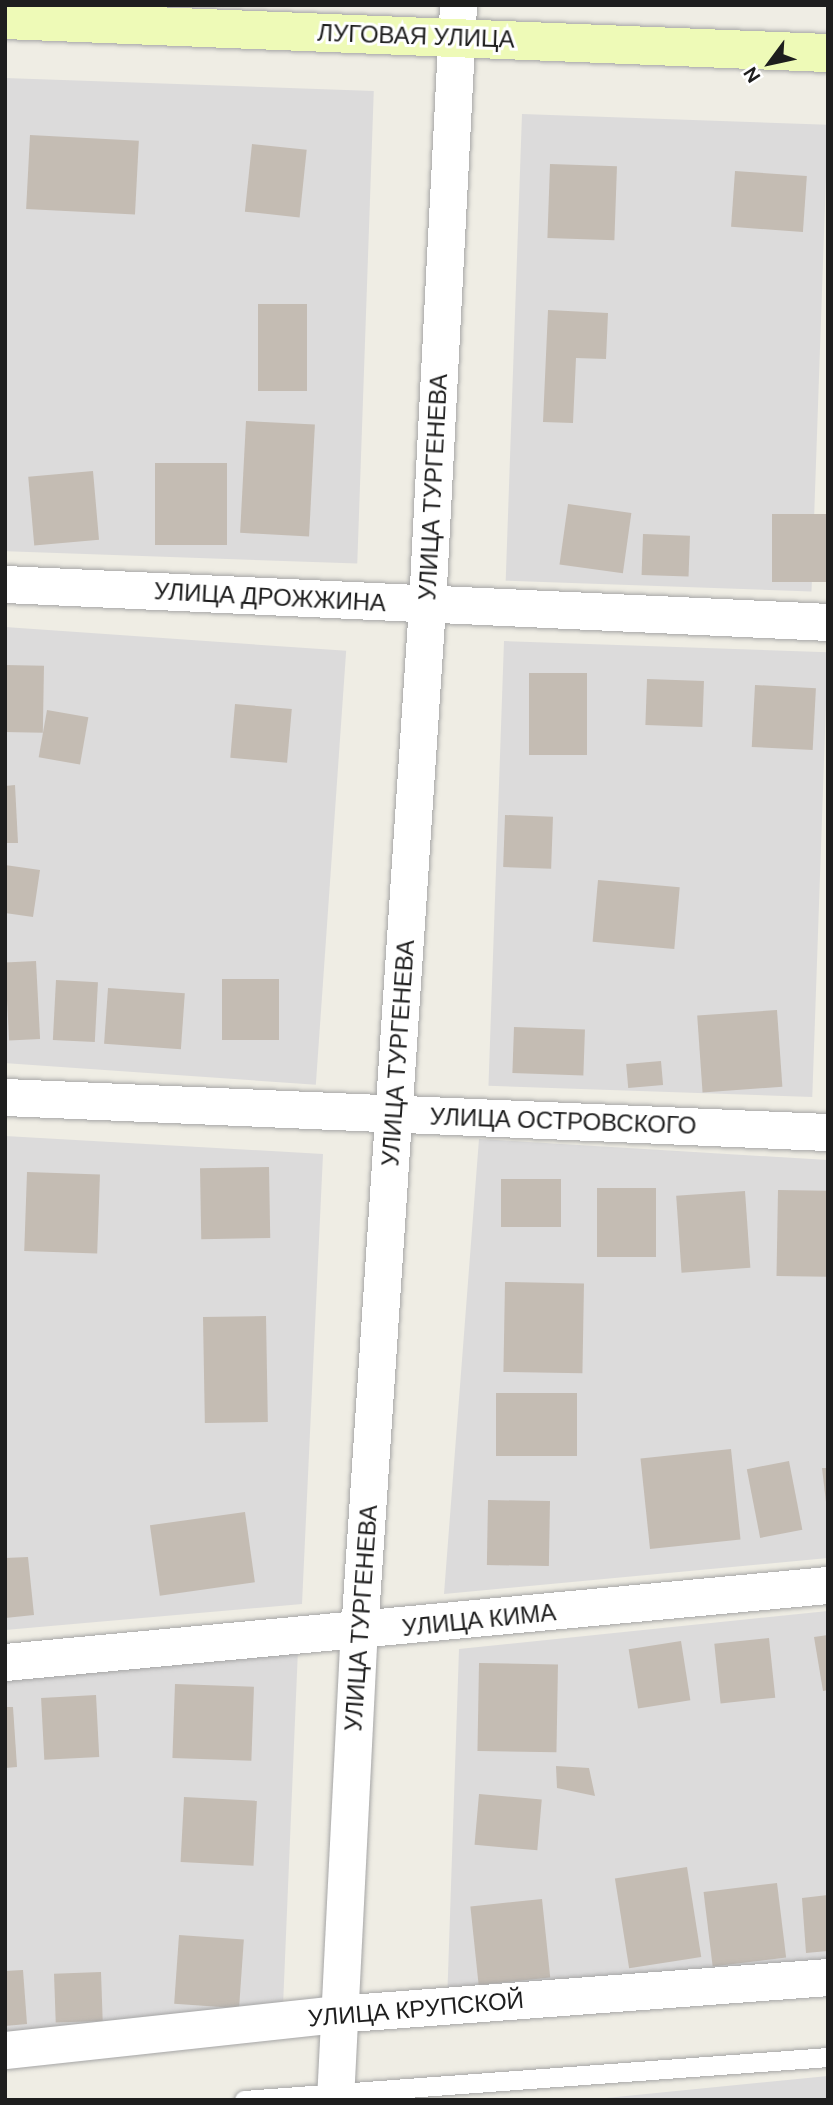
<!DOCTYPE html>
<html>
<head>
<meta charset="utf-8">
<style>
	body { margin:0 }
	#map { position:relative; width:833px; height:2105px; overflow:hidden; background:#efede4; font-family:"DM Sans",sans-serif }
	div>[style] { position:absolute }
	.residential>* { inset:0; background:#dcdbdb; transform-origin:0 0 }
	.building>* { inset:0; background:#c4bcb3; transform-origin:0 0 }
	.roads { filter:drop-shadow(0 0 2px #a5a5a5) drop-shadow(0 0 2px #a5a5a5) }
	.lane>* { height:19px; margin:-9.5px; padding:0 9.5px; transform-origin:9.5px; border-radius:9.5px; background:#fff }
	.street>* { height:37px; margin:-18.5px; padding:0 18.5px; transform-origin:18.5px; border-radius:18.5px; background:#fff }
	.secondary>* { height:38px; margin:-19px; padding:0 19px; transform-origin:19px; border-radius:19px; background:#eefab7 }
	span { translate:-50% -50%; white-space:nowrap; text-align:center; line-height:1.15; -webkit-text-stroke:6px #fff; paint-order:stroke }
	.street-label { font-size:24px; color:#1e1e1e }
	.frame { position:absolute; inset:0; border:7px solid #1e1e1e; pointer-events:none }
	.north { position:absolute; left:735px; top:28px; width:70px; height:70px; -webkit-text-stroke:5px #fff; paint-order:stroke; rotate:237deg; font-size:19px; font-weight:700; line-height:28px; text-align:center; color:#1e1e1e }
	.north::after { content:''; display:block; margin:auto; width:24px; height:32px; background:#1e1e1e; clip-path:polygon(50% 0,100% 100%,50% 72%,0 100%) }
</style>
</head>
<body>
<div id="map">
	<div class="residential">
		<div style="left:5px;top:78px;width:369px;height:473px;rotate:2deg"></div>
		<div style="left:522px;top:114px;width:306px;height:467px;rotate:2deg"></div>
		<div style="left:5px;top:627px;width:342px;height:435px;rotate:4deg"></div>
		<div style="left:504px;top:641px;width:324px;height:445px;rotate:2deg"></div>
		<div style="clip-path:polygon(5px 1136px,323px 1154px,302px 1604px,5px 1630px)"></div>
		<div style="clip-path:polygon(479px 1139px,828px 1160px,828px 1558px,444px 1594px)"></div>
		<div style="clip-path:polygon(828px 1611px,828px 1971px,447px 2004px,459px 1649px)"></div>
		<div style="clip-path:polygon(298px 1649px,283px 2006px,5px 2033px,5px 1675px)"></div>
		<div style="clip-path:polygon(828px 2076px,828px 2100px,586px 2100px)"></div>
	</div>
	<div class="building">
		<div style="left:30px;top:135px;width:109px;height:74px;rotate:3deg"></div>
		<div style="left:252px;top:144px;width:55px;height:68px;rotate:6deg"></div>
		<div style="left:550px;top:164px;width:67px;height:74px;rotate:2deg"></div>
		<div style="left:735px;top:171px;width:72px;height:56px;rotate:4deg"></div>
		<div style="left:258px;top:304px;width:49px;height:87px"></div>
		<div style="clip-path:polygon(548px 310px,608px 313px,606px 359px,576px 358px,573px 423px,543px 422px)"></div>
		<div style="left:246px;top:421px;width:69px;height:112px;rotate:3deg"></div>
		<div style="left:155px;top:463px;width:72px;height:82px"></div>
		<div style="left:93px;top:471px;width:69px;height:65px;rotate:85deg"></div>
		<div style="left:568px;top:504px;width:64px;height:61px;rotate:8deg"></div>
		<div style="left:828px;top:514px;width:68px;height:56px;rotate:90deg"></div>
		<div style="left:643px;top:534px;width:47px;height:41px;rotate:2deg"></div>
		<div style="left:5px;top:665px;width:39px;height:67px;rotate:1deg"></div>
		<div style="left:529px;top:673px;width:58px;height:82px"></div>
		<div style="left:647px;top:679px;width:57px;height:46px;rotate:2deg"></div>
		<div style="left:755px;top:685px;width:61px;height:62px;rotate:3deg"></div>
		<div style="left:235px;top:704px;width:57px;height:54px;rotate:5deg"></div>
		<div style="left:47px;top:710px;width:42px;height:48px;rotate:10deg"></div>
		<div style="clip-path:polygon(15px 785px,18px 843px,5px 843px,5px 786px)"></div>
		<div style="left:505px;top:815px;width:48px;height:52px;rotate:2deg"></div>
		<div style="clip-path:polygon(5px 865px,40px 870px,33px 917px,5px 913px)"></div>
		<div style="left:598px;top:880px;width:82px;height:62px;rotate:5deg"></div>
		<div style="left:36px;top:961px;width:78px;height:31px;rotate:87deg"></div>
		<div style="left:222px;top:979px;width:57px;height:61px"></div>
		<div style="left:56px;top:980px;width:42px;height:60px;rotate:3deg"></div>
		<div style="left:108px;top:988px;width:77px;height:56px;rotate:4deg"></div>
		<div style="left:777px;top:1010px;width:77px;height:80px;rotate:86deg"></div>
		<div style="left:514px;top:1027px;width:71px;height:46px;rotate:2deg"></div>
		<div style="left:661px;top:1061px;width:24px;height:35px;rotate:85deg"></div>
		<div style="left:269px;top:1167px;width:71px;height:69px;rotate:89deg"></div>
		<div style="left:27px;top:1172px;width:73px;height:79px;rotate:2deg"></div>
		<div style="left:501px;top:1179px;width:60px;height:48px"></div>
		<div style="left:597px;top:1188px;width:59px;height:69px"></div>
		<div style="left:778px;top:1190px;width:50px;height:86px;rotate:1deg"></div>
		<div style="left:745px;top:1191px;width:77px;height:69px;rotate:86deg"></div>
		<div style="left:505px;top:1282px;width:79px;height:90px;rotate:1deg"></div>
		<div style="left:266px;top:1316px;width:106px;height:63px;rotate:89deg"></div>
		<div style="left:496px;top:1393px;width:81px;height:63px"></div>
		<div style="left:731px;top:1449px;width:91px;height:91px;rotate:84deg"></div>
		<div style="left:789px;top:1461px;width:70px;height:43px;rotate:79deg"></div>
		<div style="clip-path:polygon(822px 1468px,828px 1468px,828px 1502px,826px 1502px)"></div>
		<div style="left:488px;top:1500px;width:62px;height:65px;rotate:1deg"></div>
		<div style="left:245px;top:1512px;width:71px;height:96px;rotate:82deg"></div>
		<div style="clip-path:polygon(28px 1557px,34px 1615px,5px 1618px,5px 1558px)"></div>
		<div style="clip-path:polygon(828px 1635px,828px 1690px,823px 1691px,814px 1637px)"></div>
		<div style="left:769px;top:1638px;width:60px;height:55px;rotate:84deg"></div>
		<div style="left:681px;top:1641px;width:60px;height:53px;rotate:81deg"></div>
		<div style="left:479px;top:1663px;width:79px;height:88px;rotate:1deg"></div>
		<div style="left:175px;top:1684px;width:79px;height:74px;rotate:2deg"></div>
		<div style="left:96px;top:1695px;width:62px;height:55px;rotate:87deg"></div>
		<div style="clip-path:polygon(5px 1707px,13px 1707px,17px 1767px,5px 1768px)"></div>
		<div style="clip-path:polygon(556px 1766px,589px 1768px,595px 1796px,557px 1788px)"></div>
		<div style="left:479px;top:1794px;width:63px;height:51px;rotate:5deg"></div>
		<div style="left:184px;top:1797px;width:73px;height:65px;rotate:3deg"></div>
		<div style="left:687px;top:1867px;width:91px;height:73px;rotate:81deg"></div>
		<div style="left:777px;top:1883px;width:75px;height:74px;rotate:83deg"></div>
		<div style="clip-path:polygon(828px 1895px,828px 1951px,806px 1953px,802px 1898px)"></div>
		<div style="left:542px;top:1899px;width:79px;height:72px;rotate:84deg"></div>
		<div style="left:179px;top:1935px;width:65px;height:69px;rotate:4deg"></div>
		<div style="clip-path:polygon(23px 1970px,27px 2024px,5px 2026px,5px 1971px)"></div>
		<div style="left:101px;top:1972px;width:49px;height:47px;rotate:88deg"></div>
	</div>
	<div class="roads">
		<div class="lane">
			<div style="left:244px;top:2100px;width:586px;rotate:-4.21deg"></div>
		</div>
		<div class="street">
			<div style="left:5px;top:584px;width:824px;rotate:2.64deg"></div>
			<div style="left:5px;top:1097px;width:824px;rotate:2.44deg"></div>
			<div style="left:5px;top:1662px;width:827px;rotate:-5.35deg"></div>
			<div style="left:5px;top:2050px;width:333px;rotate:-6.2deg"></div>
			<div style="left:336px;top:2014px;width:493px;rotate:-4.3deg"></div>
			<div style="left:335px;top:2100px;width:469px;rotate:-87.1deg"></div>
			<div style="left:359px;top:1632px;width:1029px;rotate:-86.21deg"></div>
			<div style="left:427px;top:605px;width:601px;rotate:-87.04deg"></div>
		</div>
		<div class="secondary">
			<div style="left:5px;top:20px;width:824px;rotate:2.3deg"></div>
		</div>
	</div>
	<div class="street-label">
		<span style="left:416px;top:36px;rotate:2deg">ЛУГОВАЯ УЛИЦА</span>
		<span style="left:433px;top:487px;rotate:-87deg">УЛИЦА ТУРГЕНЕВА</span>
		<span style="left:270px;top:597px;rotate:3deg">УЛИЦА ДРОЖЖИНА</span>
		<span style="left:398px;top:1053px;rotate:-86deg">УЛИЦА ТУРГЕНЕВА</span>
		<span style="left:563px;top:1121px;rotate:2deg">УЛИЦА ОСТРОВСКОГО</span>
		<span style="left:361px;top:1618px;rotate:-86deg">УЛИЦА ТУРГЕНЕВА</span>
		<span style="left:479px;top:1620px;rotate:-6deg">УЛИЦА КИМА</span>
		<span style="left:416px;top:2009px;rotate:-5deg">УЛИЦА КРУПСКОЙ</span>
	</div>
	<div class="frame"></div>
	<div class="north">N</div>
</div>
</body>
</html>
